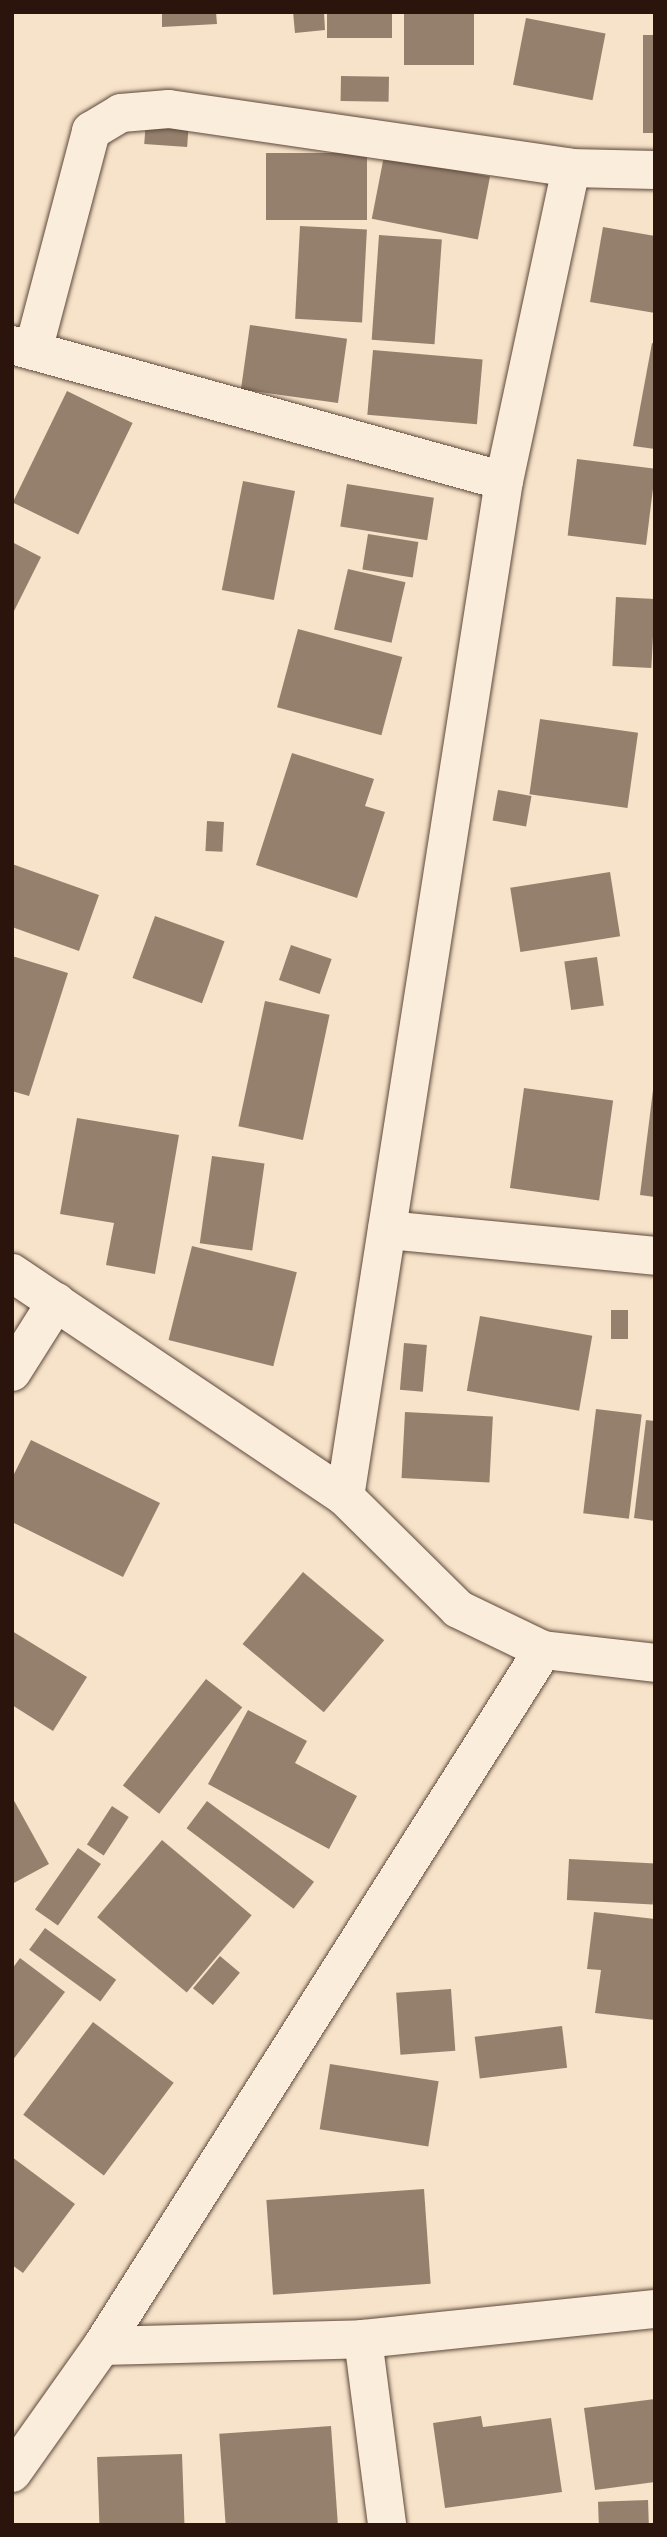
<!DOCTYPE html>
<html>
<head>
<meta charset="utf-8">
<style>
	body { margin:0 }
	#map { position:relative; width:667px; height:2537px; overflow:hidden; background:#f7e3c9; font-family:"EB Garamond",serif }
	div>[style] { position:absolute }
	.building>* { inset:0; background:#95806e; transform-origin:0 0 }
	.roads { filter:drop-shadow(0 0 2px #5e483b) drop-shadow(0 0 2px #5e483b) }
	.minor>* { height:38px; margin:-19px; padding:0 19px; transform-origin:19px; border-radius:19px; background:#faeddc }
	span { translate:-50% -50%; white-space:nowrap; text-align:center; line-height:1.15; -webkit-text-stroke:7px #faeddc; paint-order:stroke }
	.frame { position:absolute; inset:0; border:14px solid #2b140c; pointer-events:none }
</style>
</head>
<body>
<div id="map">
	<div class="building">
		<div style="clip-path:polygon(162px 12px,216px 12px,217px 24px,162px 27px)"></div>
		<div style="clip-path:polygon(293px 12px,324px 12px,325px 30px,295px 33px)"></div>
		<div style="left:327px;top:12px;width:65px;height:26px"></div>
		<div style="left:404px;top:12px;width:70px;height:53px"></div>
		<div style="left:526px;top:18px;width:81px;height:68px;rotate:11deg"></div>
		<div style="left:643px;top:35px;width:12px;height:98px"></div>
		<div style="left:341px;top:76px;width:48px;height:25px;rotate:1deg"></div>
		<div style="left:146px;top:119px;width:43px;height:25px;rotate:4deg"></div>
		<div style="left:266px;top:153px;width:101px;height:67px"></div>
		<div style="left:384px;top:156px;width:108px;height:64px;rotate:11deg"></div>
		<div style="left:300px;top:226px;width:67px;height:93px;rotate:3deg"></div>
		<div style="clip-path:polygon(603px 227px,655px 236px,655px 313px,590px 302px)"></div>
		<div style="left:379px;top:235px;width:63px;height:105px;rotate:4deg"></div>
		<div style="left:250px;top:325px;width:98px;height:65px;rotate:8deg"></div>
		<div style="clip-path:polygon(652px 343px,655px 344px,655px 449px,633px 446px)"></div>
		<div style="left:373px;top:350px;width:110px;height:65px;rotate:5deg"></div>
		<div style="left:67px;top:391px;width:73px;height:124px;rotate:26deg"></div>
		<div style="left:577px;top:459px;width:79px;height:77px;rotate:7deg"></div>
		<div style="left:243px;top:481px;width:53px;height:111px;rotate:11deg"></div>
		<div style="left:347px;top:484px;width:88px;height:43px;rotate:9deg"></div>
		<div style="left:368px;top:534px;width:51px;height:36px;rotate:9deg"></div>
		<div style="clip-path:polygon(12px 542px,41px 557px,12px 615px)"></div>
		<div style="left:348px;top:569px;width:59px;height:62px;rotate:13deg"></div>
		<div style="left:616px;top:597px;width:39px;height:69px;rotate:3deg"></div>
		<div style="left:298px;top:629px;width:108px;height:81px;rotate:15deg"></div>
		<div style="left:540px;top:719px;width:99px;height:76px;rotate:8deg"></div>
		<div style="clip-path:polygon(292px 753px,374px 779px,365px 806px,385px 812px,357px 898px,256px 865px)"></div>
		<div style="left:498px;top:790px;width:34px;height:31px;rotate:10deg"></div>
		<div style="left:207px;top:821px;width:17px;height:30px;rotate:3deg"></div>
		<div style="clip-path:polygon(12px 864px,99px 895px,79px 951px,12px 927px)"></div>
		<div style="left:610px;top:872px;width:65px;height:101px;rotate:81deg"></div>
		<div style="left:155px;top:916px;width:74px;height:66px;rotate:20deg"></div>
		<div style="left:291px;top:945px;width:43px;height:37px;rotate:19deg"></div>
		<div style="clip-path:polygon(12px 956px,68px 973px,29px 1096px,12px 1091px)"></div>
		<div style="left:597px;top:957px;width:49px;height:33px;rotate:82deg"></div>
		<div style="left:265px;top:1001px;width:66px;height:128px;rotate:12deg"></div>
		<div style="left:524px;top:1088px;width:90px;height:101px;rotate:8deg"></div>
		<div style="clip-path:polygon(653px 1090px,655px 1090px,655px 1197px,640px 1195px)"></div>
		<div style="clip-path:polygon(77px 1118px,179px 1135px,155px 1274px,106px 1265px,114px 1223px,60px 1214px)"></div>
		<div style="left:212px;top:1156px;width:53px;height:88px;rotate:8deg"></div>
		<div style="left:192px;top:1246px;width:108px;height:97px;rotate:14deg"></div>
		<div style="left:611px;top:1310px;width:17px;height:29px"></div>
		<div style="left:480px;top:1316px;width:114px;height:76px;rotate:10deg"></div>
		<div style="left:404px;top:1343px;width:23px;height:47px;rotate:5deg"></div>
		<div style="left:596px;top:1409px;width:46px;height:105px;rotate:7deg"></div>
		<div style="left:405px;top:1412px;width:88px;height:66px;rotate:3deg"></div>
		<div style="clip-path:polygon(646px 1420px,655px 1421px,655px 1521px,634px 1518px)"></div>
		<div style="clip-path:polygon(31px 1440px,160px 1503px,123px 1577px,12px 1522px,12px 1478px)"></div>
		<div style="left:303px;top:1572px;width:106px;height:94px;rotate:40deg"></div>
		<div style="clip-path:polygon(12px 1631px,87px 1677px,53px 1731px,12px 1705px)"></div>
		<div style="left:206px;top:1679px;width:46px;height:135px;rotate:38deg"></div>
		<div style="clip-path:polygon(248px 1710px,307px 1741px,295px 1763px,357px 1796px,329px 1849px,208px 1784px)"></div>
		<div style="clip-path:polygon(12px 1797px,49px 1864px,12px 1884px)"></div>
		<div style="left:207px;top:1801px;width:134px;height:34px;rotate:37deg"></div>
		<div style="left:112px;top:1806px;width:20px;height:46px;rotate:33deg"></div>
		<div style="left:162px;top:1840px;width:117px;height:101px;rotate:40deg"></div>
		<div style="left:78px;top:1848px;width:28px;height:75px;rotate:35deg"></div>
		<div style="left:569px;top:1859px;width:86px;height:41px;rotate:3deg"></div>
		<div style="clip-path:polygon(594px 1912px,655px 1919px,655px 2020px,595px 2013px,601px 1970px,587px 1969px)"></div>
		<div style="left:45px;top:1928px;width:88px;height:27px;rotate:36deg"></div>
		<div style="left:220px;top:1956px;width:26px;height:42px;rotate:40deg"></div>
		<div style="clip-path:polygon(20px 1958px,65px 1992px,12px 2061px,12px 1969px)"></div>
		<div style="left:451px;top:1989px;width:62px;height:55px;rotate:86deg"></div>
		<div style="left:93px;top:2022px;width:101px;height:116px;rotate:37deg"></div>
		<div style="left:562px;top:2026px;width:42px;height:88px;rotate:83deg"></div>
		<div style="left:330px;top:2064px;width:110px;height:66px;rotate:9deg"></div>
		<div style="clip-path:polygon(12px 2157px,75px 2204px,23px 2273px,12px 2265px)"></div>
		<div style="left:424px;top:2189px;width:95px;height:158px;rotate:86deg"></div>
		<div style="clip-path:polygon(655px 2399px,655px 2482px,595px 2490px,584px 2408px)"></div>
		<div style="clip-path:polygon(481px 2416px,483px 2427px,551px 2418px,562px 2492px,445px 2508px,433px 2423px)"></div>
		<div style="left:331px;top:2426px;width:99px;height:112px;rotate:86deg"></div>
		<div style="left:182px;top:2454px;width:71px;height:85px;rotate:88deg"></div>
		<div style="left:648px;top:2500px;width:25px;height:50px;rotate:88deg"></div>
	</div>
	<div class="roads">
		<div class="minor">
			<div style="left:12px;top:345px;width:510px;rotate:15.45deg"></div>
			<div style="left:33px;top:351px;width:228px;rotate:-75.2deg"></div>
			<div style="left:91px;top:131px;width:35px;rotate:-31deg"></div>
			<div style="left:121px;top:113px;width:48px;rotate:-4.8deg"></div>
			<div style="left:169px;top:109px;width:406px;rotate:8.3deg"></div>
			<div style="left:571px;top:168px;width:84px;rotate:1.4deg"></div>
			<div style="left:387px;top:1230px;width:269px;rotate:5.5deg"></div>
			<div style="left:12px;top:1273px;width:401px;rotate:33.9deg"></div>
			<div style="left:345px;top:1497px;width:159px;rotate:44.7deg"></div>
			<div style="left:458px;top:1609px;width:94px;rotate:25.8deg"></div>
			<div style="left:543px;top:1650px;width:113px;rotate:6.6deg"></div>
			<div style="left:12px;top:1372px;width:83px;rotate:-57.8deg"></div>
			<div style="left:345px;top:1497px;width:1028px;rotate:-81.11deg"></div>
			<div style="left:504px;top:481px;width:320px;rotate:-77.9deg"></div>
			<div style="left:363px;top:2339px;width:188px;rotate:82.6deg"></div>
			<div style="left:102px;top:2346px;width:261px;rotate:-1.5deg"></div>
			<div style="left:363px;top:2339px;width:294px;rotate:-5.9deg"></div>
			<div style="left:12px;top:2473px;width:156px;rotate:-54.7deg"></div>
			<div style="left:102px;top:2346px;width:824px;rotate:-57.64deg"></div>
		</div>
	</div>
	<div class="frame"></div>
</div>
</body>
</html>
